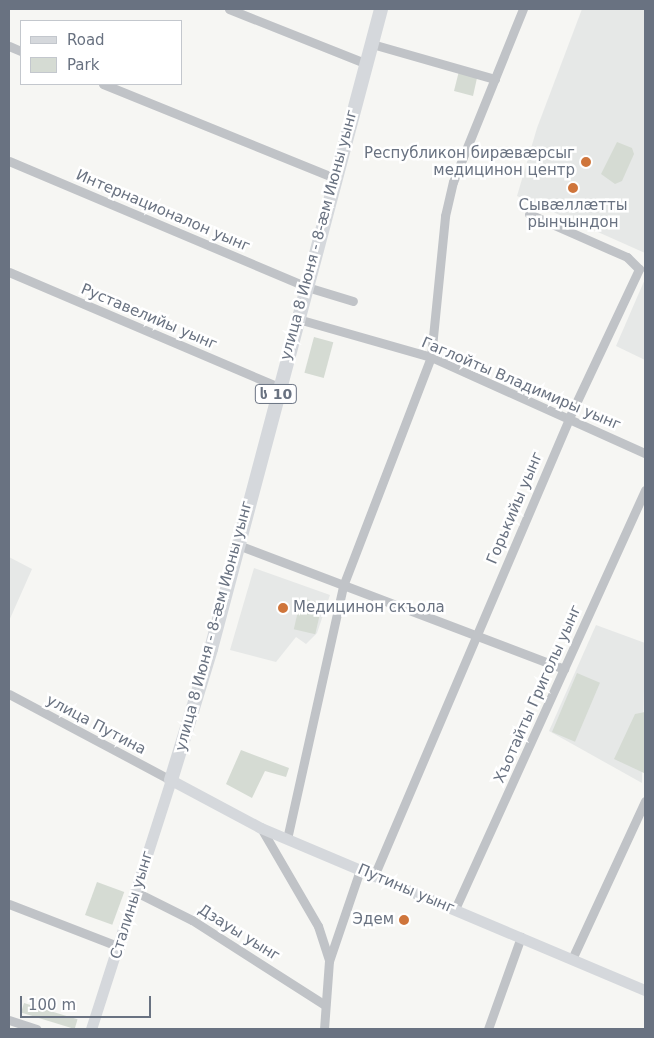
<!DOCTYPE html>
<html>
<head>
<meta charset="utf-8">
<style>
	body { margin:0 }
	#map { position:relative; width:654px; height:1038px; overflow:hidden; background:#f6f6f3; font-family:"DejaVu Sans",sans-serif }
	div>[style] { position:absolute }
	.built>* { inset:0; background:#e6e8e7 }
	.green>* { inset:0; background:#d5dbd3; transform-origin:0 0 }
	.minor>* { height:9px; margin:-4.5px; padding:0 4.5px; transform-origin:4.5px; border-radius:4.5px; background:#c0c3c7 }
	.major>* { height:11px; margin:-5.5px; padding:0 5.5px; transform-origin:5.5px; border-radius:5.5px; background:#d5d8dc }
	.highway>* { height:14px; margin:-7px; padding:0 7px; transform-origin:7px; border-radius:7px; background:#d5d8dc }
	.dots>* { width:14px; height:14px; translate:-50% -50%; box-sizing:border-box; border:2px solid #fff; border-radius:50% }
	span { translate:-50% -50%; white-space:nowrap; text-align:center; line-height:1.15; -webkit-text-stroke:5px #fff; paint-order:stroke }
	.shield-label span { padding:1px 4px; background:#fff; border:1px solid; border-radius:4px; -webkit-text-stroke-width:0 }
	.shield-label { font-size:14px; color:#697281; font-weight:700 }
	.poi-label { font-size:15px; color:#697281 }
	.right { translate:-100% -50%; text-align:right }
	.left { translate:0 -50%; text-align:left }
	.street-label { font-size:15px; color:#697281 }
	.frame { position:absolute; inset:0; border:10px solid #697281; pointer-events:none }
	.legend { position:absolute; left:20px; top:20px; width:162px; height:65px; box-sizing:border-box; background:#fff; border:1px solid #c3c7cd; margin:0; padding:6px 9px; list-style:none; font-size:15px; color:#697281 }
	.legend li { display:flex; align-items:center; gap:10px; height:25px }
	.legend b { width:25px; border:1px solid #c3c7cd }
	.scale { position:absolute; left:20px; top:996px; width:131px; height:22px; box-sizing:border-box; border:2px solid #697281; border-top:0; padding-left:6px; font-size:15px; line-height:18px; white-space:nowrap; color:#697281; -webkit-text-stroke:4px #fff; paint-order:stroke }
</style>
</head>
<body>
<div id="map">
	<div class="built">
		<div style="clip-path:polygon(582px 9px,645px 9px,645px 253px,517px 196px,537px 128px)"></div>
		<div style="clip-path:polygon(645px 279px,645px 360px,616px 346px)"></div>
		<div style="clip-path:polygon(9px 557px,32px 569px,9px 621px)"></div>
		<div style="clip-path:polygon(254px 568px,330px 595px,317px 633px,306px 644px,296px 637px,276px 662px,230px 650px)"></div>
		<div style="clip-path:polygon(596px 625px,645px 643px,642px 783px,549px 731px)"></div>
	</div>
	<div class="green">
		<div style="clip-path:polygon(459px 71px,477px 78px,473px 96px,454px 91px)"></div>
		<div style="clip-path:polygon(617px 142px,632px 148px,634px 154px,622px 181px,615px 184px,601px 174px)"></div>
		<div style="left:314px;top:337px;width:20px;height:37px;rotate:15deg"></div>
		<div style="left:301px;top:598px;width:22px;height:32px;rotate:13deg"></div>
		<div style="left:577px;top:673px;width:25px;height:64px;rotate:23deg"></div>
		<div style="clip-path:polygon(645px 712px,645px 769px,644px 773px,614px 759px,635px 714px)"></div>
		<div style="clip-path:polygon(241px 750px,289px 768px,286px 777px,265px 771px,252px 798px,226px 784px)"></div>
		<div style="left:97px;top:882px;width:29px;height:35px;rotate:20deg"></div>
		<div style="left:24px;top:1003px;width:56px;height:10px;rotate:17deg"></div>
	</div>
	<div class="minor">
		<div style="left:229px;top:9px;width:146px;rotate:21.7deg"></div>
		<div style="left:372px;top:44px;width:128px;rotate:15.9deg"></div>
		<div style="left:9px;top:46px;width:13px;rotate:23deg"></div>
		<div style="left:103px;top:84px;width:249px;rotate:22.1deg"></div>
		<div style="left:9px;top:161px;width:324px;rotate:22.9deg"></div>
		<div style="left:307px;top:287px;width:48px;rotate:16.9deg"></div>
		<div style="left:9px;top:272px;width:293px;rotate:23.1deg"></div>
		<div style="left:298px;top:319px;width:138px;rotate:15.9deg"></div>
		<div style="left:431px;top:357px;width:235px;rotate:24.2deg"></div>
		<div style="left:238px;top:545px;width:349px;rotate:20.8deg"></div>
		<div style="left:9px;top:694px;width:183px;rotate:28deg"></div>
		<div style="left:261px;top:828px;width:113px;rotate:59.8deg"></div>
		<div style="left:318px;top:926px;width:36px;rotate:72deg"></div>
		<div style="left:287px;top:839px;width:259px;rotate:-77.5deg"></div>
		<div style="left:343px;top:586px;width:245px;rotate:-69deg"></div>
		<div style="left:431px;top:357px;width:142px;rotate:-84.3deg"></div>
		<div style="left:445px;top:216px;width:35px;rotate:-77deg"></div>
		<div style="left:453px;top:182px;width:187px;rotate:-68deg"></div>
		<div style="left:374px;top:876px;width:498px;rotate:-66.9deg"></div>
		<div style="left:569px;top:418px;width:165px;rotate:-64.8deg"></div>
		<div style="left:639px;top:269px;width:17px;rotate:-135deg"></div>
		<div style="left:627px;top:257px;width:107px;rotate:-156.3deg"></div>
		<div style="left:134px;top:891px;width:65px;rotate:26.6deg"></div>
		<div style="left:192px;top:920px;width:158px;rotate:32.6deg"></div>
		<div style="left:9px;top:904px;width:119px;rotate:21.2deg"></div>
		<div style="left:455px;top:909px;width:460px;rotate:-65.6deg"></div>
		<div style="left:572px;top:959px;width:174px;rotate:-65.2deg"></div>
		<div style="left:9px;top:1020px;width:29px;rotate:18deg"></div>
		<div style="left:324px;top:1029px;width:68px;rotate:-85.8deg"></div>
		<div style="left:329px;top:961px;width:96px;rotate:-71.2deg"></div>
		<div style="left:488px;top:1029px;width:98px;rotate:-70.3deg"></div>
	</div>
	<div class="major">
		<div style="left:91px;top:1029px;width:262px;rotate:-72.2deg"></div>
		<div style="left:171px;top:780px;width:102px;rotate:28.1deg"></div>
		<div style="left:261px;top:828px;width:417px;rotate:22.9deg"></div>
	</div>
	<div class="highway">
		<div style="left:171px;top:780px;width:137px;rotate:-73deg"></div>
		<div style="left:211px;top:649px;width:662px;rotate:-75.12deg"></div>
	</div>
	<div class="dots">
		<div style="left:586px;top:162px;background:#cf753b"></div>
		<div style="left:573px;top:188px;background:#cf753b"></div>
		<div style="left:283px;top:608px;background:#cf753b"></div>
		<div style="left:404px;top:920px;background:#cf753b"></div>
	</div>
	<div class="shield-label">
		<span style="left:276px;top:394px">ს 10</span>
	</div>
	<div class="poi-label">
		<span class="right" style="left:575px;top:162px">Республикон бирæвæрсыг<br>медицинон центр</span>
		<span style="left:573px;top:214px">Сывæллæтты<br>рынчындон</span>
		<span class="left" style="left:293px;top:608px">Медицинон скъола</span>
		<span class="right" style="left:394px;top:920px">Эдем</span>
	</div>
	<div class="street-label">
		<span style="left:163px;top:211px;rotate:23deg">Интернационалон уынг</span>
		<span style="left:319px;top:235px;rotate:-75deg">улица 8 Июня - 8-ӕм Июны уынг</span>
		<span style="left:149px;top:317px;rotate:23deg">Руставелийы уынг</span>
		<span style="left:521px;top:384px;rotate:23deg">Гаглойты Владимиры уынг</span>
		<span style="left:515px;top:508px;rotate:-67deg">Горькийы уынг</span>
		<span style="left:214px;top:626px;rotate:-75deg">улица 8 Июня - 8-ӕм Июны уынг</span>
		<span style="left:538px;top:694px;rotate:-66deg">Хъотайты Григолы уынг</span>
		<span style="left:96px;top:725px;rotate:28deg">улица Путина</span>
		<span style="left:406px;top:889px;rotate:23deg">Путины уынг</span>
		<span style="left:132px;top:905px;rotate:-73deg">Сталины уынг</span>
		<span style="left:239px;top:933px;rotate:32deg">Дзауы уынг</span>
	</div>
	<div class="frame"></div>
	<ul class="legend">
	<li><b style="height:6px;background:#d5d8dc"></b>Road</li>
	<li><b style="height:14px;background:#d5dbd3"></b>Park</li>
	</ul>
	<div class="scale">100 m</div>
</div>
</body>
</html>
